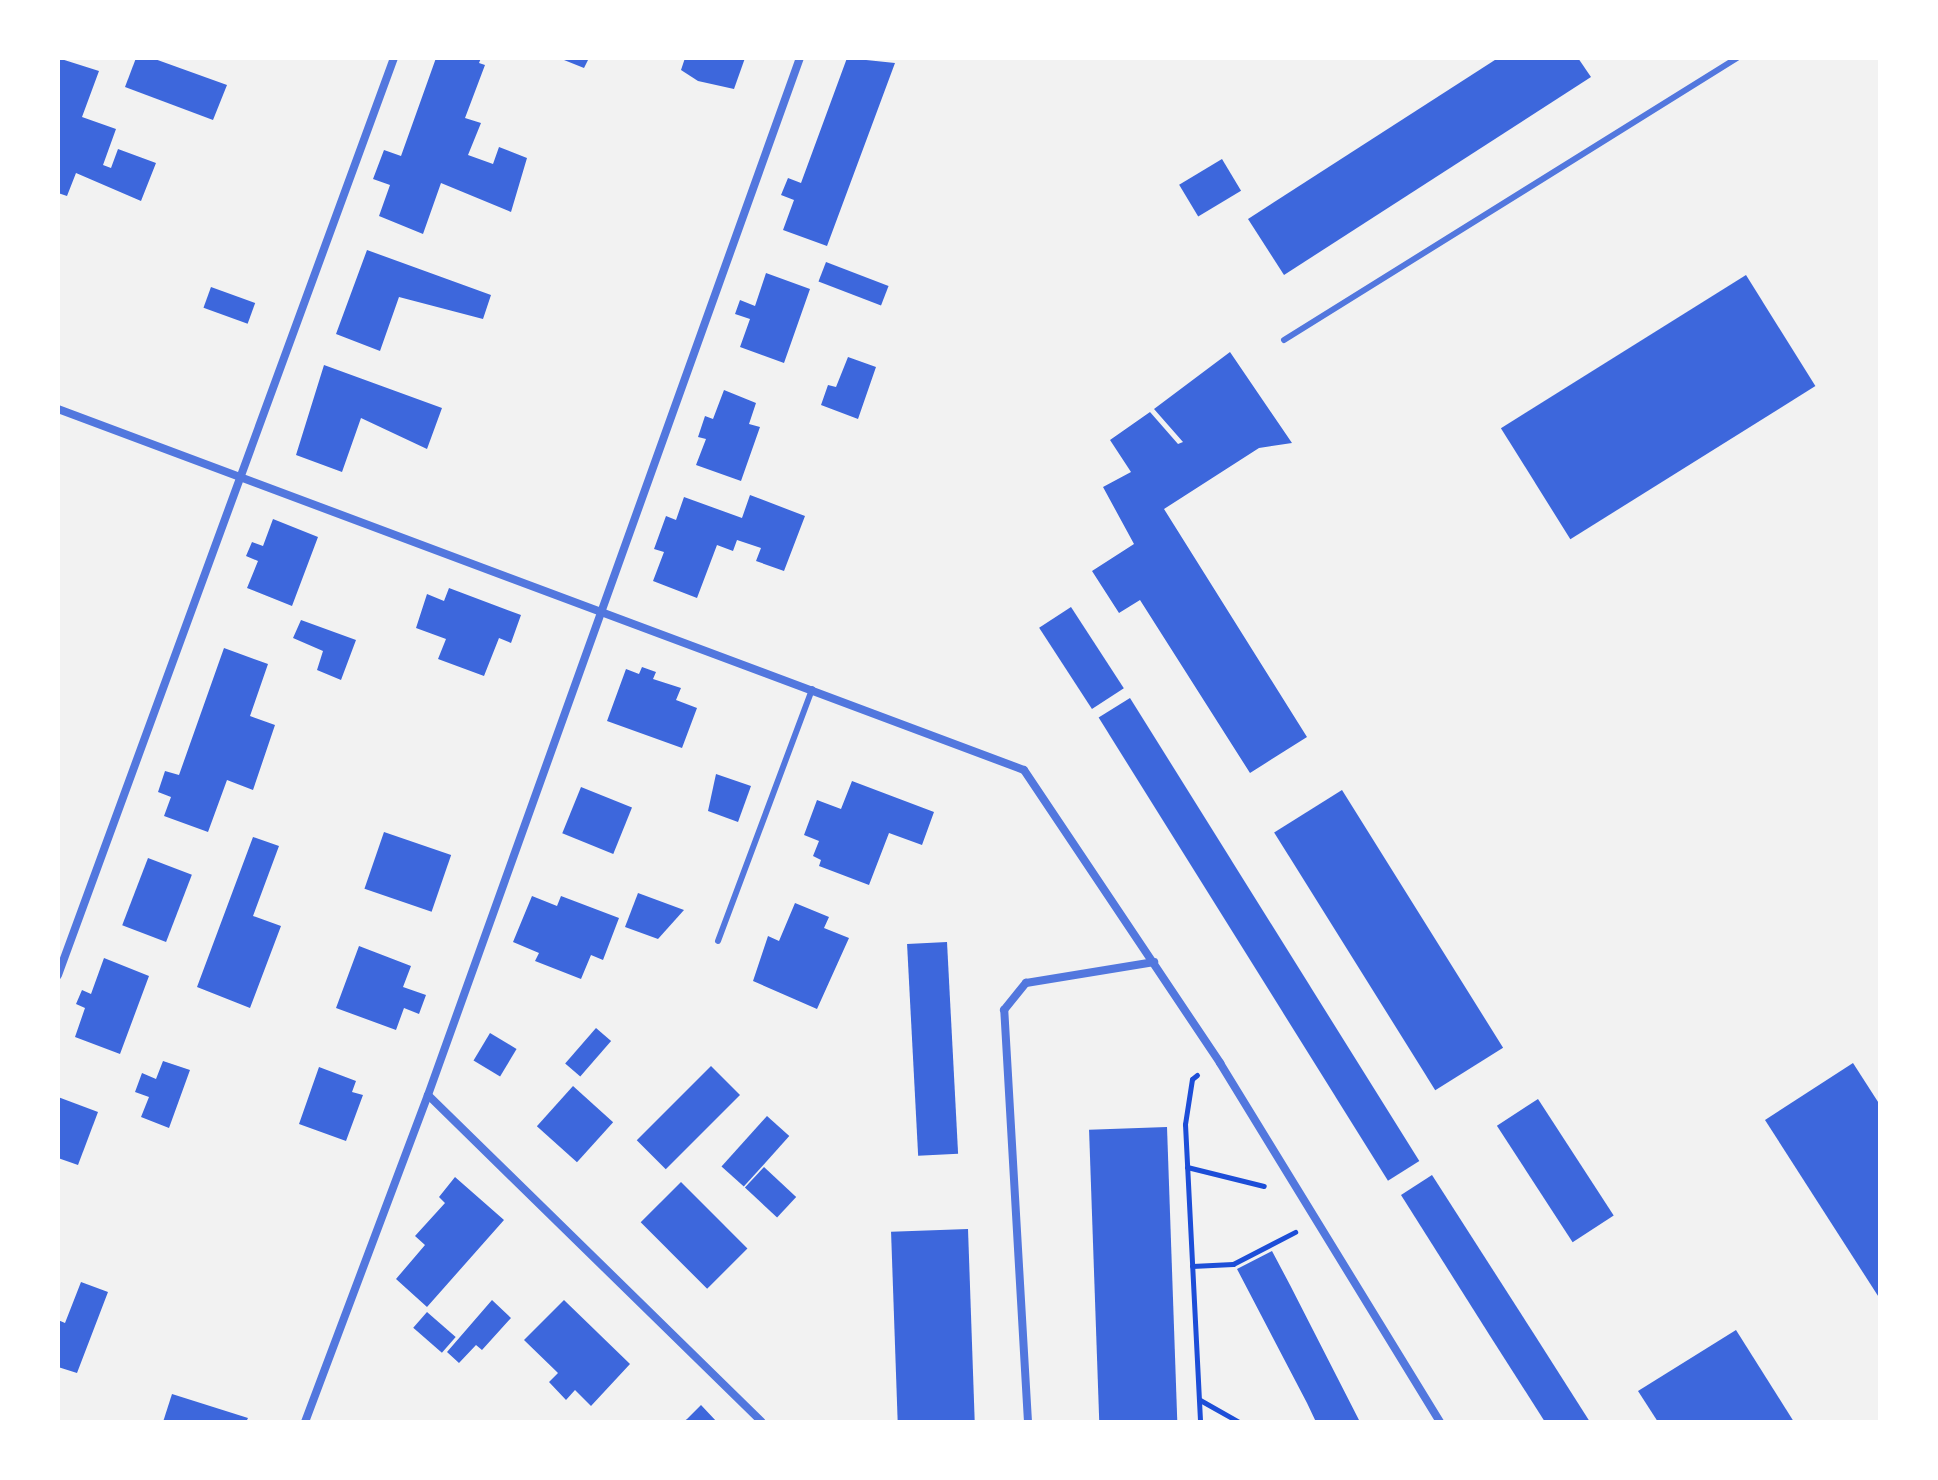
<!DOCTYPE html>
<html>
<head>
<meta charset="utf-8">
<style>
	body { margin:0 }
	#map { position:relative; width:1938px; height:1480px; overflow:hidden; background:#f2f2f2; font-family:Cabin,sans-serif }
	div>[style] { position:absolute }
	.building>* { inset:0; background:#3d67dc; transform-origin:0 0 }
	.path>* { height:5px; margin:-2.5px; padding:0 2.5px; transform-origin:2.5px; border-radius:2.5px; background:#1d4ed8 }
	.service>* { height:6px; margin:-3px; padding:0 3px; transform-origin:3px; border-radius:3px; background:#5277de }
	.minor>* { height:8px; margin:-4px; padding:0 4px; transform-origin:4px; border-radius:4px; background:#5277de }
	span { translate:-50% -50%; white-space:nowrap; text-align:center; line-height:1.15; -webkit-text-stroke:8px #fff; paint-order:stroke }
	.frame { position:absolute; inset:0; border:60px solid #fff; pointer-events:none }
</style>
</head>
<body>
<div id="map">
	<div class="building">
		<div style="clip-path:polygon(58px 58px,99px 71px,82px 117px,116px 129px,103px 165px,111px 168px,118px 149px,156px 163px,141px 201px,76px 173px,67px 196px,58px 193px)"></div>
		<div style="clip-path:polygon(136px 58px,152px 58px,227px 85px,213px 120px,125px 87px)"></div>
		<div style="clip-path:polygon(436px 58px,481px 58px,479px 63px,485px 65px,465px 118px,481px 123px,468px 155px,493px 164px,499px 147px,527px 158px,511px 212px,441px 183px,423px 234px,379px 216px,390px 185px,373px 179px,384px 150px,401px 156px)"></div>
		<div style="clip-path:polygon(559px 58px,589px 58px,584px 68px)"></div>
		<div style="clip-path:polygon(685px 58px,745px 58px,734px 89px,698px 81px,681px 70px)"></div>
		<div style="clip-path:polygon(847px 58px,895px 63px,827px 246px,783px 230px,794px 200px,781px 195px,788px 178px,801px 183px)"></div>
		<div style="clip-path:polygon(1498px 58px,1578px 58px,1591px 77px,1284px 275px,1248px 219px)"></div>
		<div style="left:1222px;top:159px;width:37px;height:50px;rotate:59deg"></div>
		<div style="clip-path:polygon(367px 250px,491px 295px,483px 319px,399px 297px,380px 351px,336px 334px)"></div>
		<div style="left:826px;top:262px;width:67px;height:21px;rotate:21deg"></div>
		<div style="clip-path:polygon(766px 273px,810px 289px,784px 363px,740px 347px,750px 319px,735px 314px,740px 300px,755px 306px)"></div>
		<div style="left:1746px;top:275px;width:131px;height:289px;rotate:58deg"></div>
		<div style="left:211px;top:287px;width:47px;height:22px;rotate:20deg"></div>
		<div style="clip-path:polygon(1230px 352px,1292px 443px,1259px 448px,1164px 509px,1307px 737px,1250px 773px,1140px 600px,1119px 613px,1092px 571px,1134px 544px,1103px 487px,1131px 472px,1110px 440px,1150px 412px,1178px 444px,1183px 442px,1154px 409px)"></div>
		<div style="clip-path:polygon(848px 357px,876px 367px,858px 419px,821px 405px,828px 385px,836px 387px)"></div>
		<div style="clip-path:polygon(324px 365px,442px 408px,427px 449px,361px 418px,342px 472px,296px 455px)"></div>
		<div style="clip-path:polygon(724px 390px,756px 403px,749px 424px,760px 427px,741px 481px,696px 465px,706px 439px,698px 437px,705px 416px,713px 419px)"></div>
		<div style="clip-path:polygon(750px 495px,805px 516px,784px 571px,756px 561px,761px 548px,737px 540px,733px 551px,717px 545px,697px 598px,653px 581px,664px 552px,654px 549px,666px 516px,676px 520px,684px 497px,742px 518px)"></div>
		<div style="clip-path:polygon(273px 519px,318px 537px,292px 606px,247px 588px,258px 561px,246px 556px,252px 542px,263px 546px)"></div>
		<div style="clip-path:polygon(449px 588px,521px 615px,511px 643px,499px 638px,484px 676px,438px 659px,446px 639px,416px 628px,427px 594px,444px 601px)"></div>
		<div style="left:1071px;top:607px;width:97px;height:38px;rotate:57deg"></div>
		<div style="clip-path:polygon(301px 620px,356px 640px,341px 680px,317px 670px,323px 651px,293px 638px)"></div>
		<div style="clip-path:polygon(224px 648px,268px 664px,250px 716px,275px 725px,253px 790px,227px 780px,208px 832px,164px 816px,171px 797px,158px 792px,165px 771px,179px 775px)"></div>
		<div style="clip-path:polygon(642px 667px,656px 672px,653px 679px,681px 688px,676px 700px,697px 708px,682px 748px,607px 721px,626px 669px,639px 674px)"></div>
		<div style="left:1130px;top:698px;width:546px;height:37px;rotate:58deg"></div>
		<div style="clip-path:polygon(716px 774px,751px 786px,738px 822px,708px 811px)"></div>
		<div style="clip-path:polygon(852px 781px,934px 812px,922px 845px,889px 833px,869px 885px,819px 866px,821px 860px,813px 856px,819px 841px,804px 835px,817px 800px,841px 809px)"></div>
		<div style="left:581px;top:787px;width:55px;height:50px;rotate:22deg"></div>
		<div style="left:1342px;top:790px;width:304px;height:80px;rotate:58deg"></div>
		<div style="left:384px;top:832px;width:71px;height:60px;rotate:19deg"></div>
		<div style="clip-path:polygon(253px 837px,279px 846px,253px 916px,281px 926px,250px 1008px,197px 987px)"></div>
		<div style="left:148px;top:858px;width:47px;height:72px;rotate:21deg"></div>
		<div style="clip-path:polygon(638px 893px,684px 910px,658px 939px,625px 927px)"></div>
		<div style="clip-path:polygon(532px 896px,557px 906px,561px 896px,619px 918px,603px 960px,591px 955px,581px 979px,535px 961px,539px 953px,513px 942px)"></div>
		<div style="clip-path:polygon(795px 903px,829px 917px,824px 928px,849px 938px,817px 1009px,753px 981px,768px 936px,779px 941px)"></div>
		<div style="left:947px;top:942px;width:212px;height:40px;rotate:87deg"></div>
		<div style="clip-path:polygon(359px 946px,411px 966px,403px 987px,426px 995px,419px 1014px,404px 1008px,396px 1030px,336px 1008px)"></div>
		<div style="clip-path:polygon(104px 958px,149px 976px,120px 1054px,75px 1037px,85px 1008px,76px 1004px,82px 990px,91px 994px)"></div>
		<div style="left:596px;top:1028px;width:20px;height:47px;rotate:41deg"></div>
		<div style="left:490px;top:1033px;width:31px;height:32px;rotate:31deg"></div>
		<div style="clip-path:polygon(163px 1061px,190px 1070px,169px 1128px,141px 1117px,149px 1097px,135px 1092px,142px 1073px,156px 1079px)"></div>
		<div style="clip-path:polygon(1853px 1063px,1880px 1105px,1880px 1299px,1765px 1120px)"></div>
		<div style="left:711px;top:1066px;width:41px;height:105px;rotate:45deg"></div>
		<div style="clip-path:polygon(319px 1067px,356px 1081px,352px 1092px,363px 1095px,346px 1141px,299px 1124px)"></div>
		<div style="left:573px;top:1086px;width:54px;height:54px;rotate:42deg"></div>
		<div style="clip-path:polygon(58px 1097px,98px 1112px,78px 1165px,58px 1158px)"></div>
		<div style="left:1538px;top:1099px;width:139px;height:49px;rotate:57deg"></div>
		<div style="left:767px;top:1116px;width:30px;height:68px;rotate:42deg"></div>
		<div style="left:1167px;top:1127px;width:294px;height:78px;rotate:88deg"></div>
		<div style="left:764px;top:1167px;width:44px;height:28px;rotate:43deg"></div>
		<div style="clip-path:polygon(1432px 1175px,1534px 1334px,1590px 1422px,1545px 1422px,1492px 1339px,1401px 1195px)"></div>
		<div style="clip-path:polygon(455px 1177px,504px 1220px,427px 1307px,396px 1279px,425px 1245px,415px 1236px,445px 1203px,439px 1197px)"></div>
		<div style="left:681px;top:1182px;width:94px;height:57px;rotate:45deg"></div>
		<div style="left:968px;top:1229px;width:193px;height:77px;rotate:88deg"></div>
		<div style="clip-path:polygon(1272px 1251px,1290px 1285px,1360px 1422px,1316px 1422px,1307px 1403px,1237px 1269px)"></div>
		<div style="clip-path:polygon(81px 1282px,108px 1292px,77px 1373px,58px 1367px,58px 1320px,65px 1323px)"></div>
		<div style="clip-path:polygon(492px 1300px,511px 1318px,482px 1350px,476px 1345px,459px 1363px,447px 1352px)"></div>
		<div style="clip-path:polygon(564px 1300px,630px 1364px,591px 1406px,575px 1390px,566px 1400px,549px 1382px,558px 1373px,524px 1340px)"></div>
		<div style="left:427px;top:1312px;width:38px;height:21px;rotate:41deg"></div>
		<div style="clip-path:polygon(1736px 1330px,1794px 1422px,1658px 1422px,1638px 1391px)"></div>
		<div style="clip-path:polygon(172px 1394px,248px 1418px,246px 1422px,163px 1422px)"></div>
		<div style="clip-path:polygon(701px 1405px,717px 1422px,683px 1422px,687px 1419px)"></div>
	</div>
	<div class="path">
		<div style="left:1197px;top:1075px;width:6px;rotate:141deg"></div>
		<div style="left:1192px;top:1079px;width:46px;rotate:98.8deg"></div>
		<div style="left:1185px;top:1124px;width:298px;rotate:87.1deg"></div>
		<div style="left:1187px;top:1167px;width:79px;rotate:13.9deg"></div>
		<div style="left:1192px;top:1266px;width:41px;rotate:-2.8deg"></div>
		<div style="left:1233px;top:1264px;width:70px;rotate:-27.3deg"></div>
		<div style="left:1200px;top:1400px;width:45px;rotate:29.4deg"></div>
	</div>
	<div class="service">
		<div style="left:1284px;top:340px;width:534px;rotate:-31.9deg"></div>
		<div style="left:718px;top:941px;width:269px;rotate:-69.5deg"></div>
	</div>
	<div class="minor">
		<div style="left:58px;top:409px;width:1031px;rotate:20.49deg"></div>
		<div style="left:1024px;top:770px;width:353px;rotate:56.2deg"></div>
		<div style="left:1220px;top:1063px;width:421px;rotate:58.5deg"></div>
		<div style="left:58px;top:975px;width:977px;rotate:-69.88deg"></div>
		<div style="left:428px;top:1095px;width:467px;rotate:44.4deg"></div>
		<div style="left:305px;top:1422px;width:349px;rotate:-69.4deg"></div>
		<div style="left:428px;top:1095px;width:1102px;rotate:-70.27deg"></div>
		<div style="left:1028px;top:1422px;width:413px;rotate:-93.3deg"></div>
		<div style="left:1004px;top:1010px;width:35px;rotate:-51deg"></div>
		<div style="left:1026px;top:983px;width:130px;rotate:-9.3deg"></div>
	</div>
	<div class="frame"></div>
</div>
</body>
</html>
